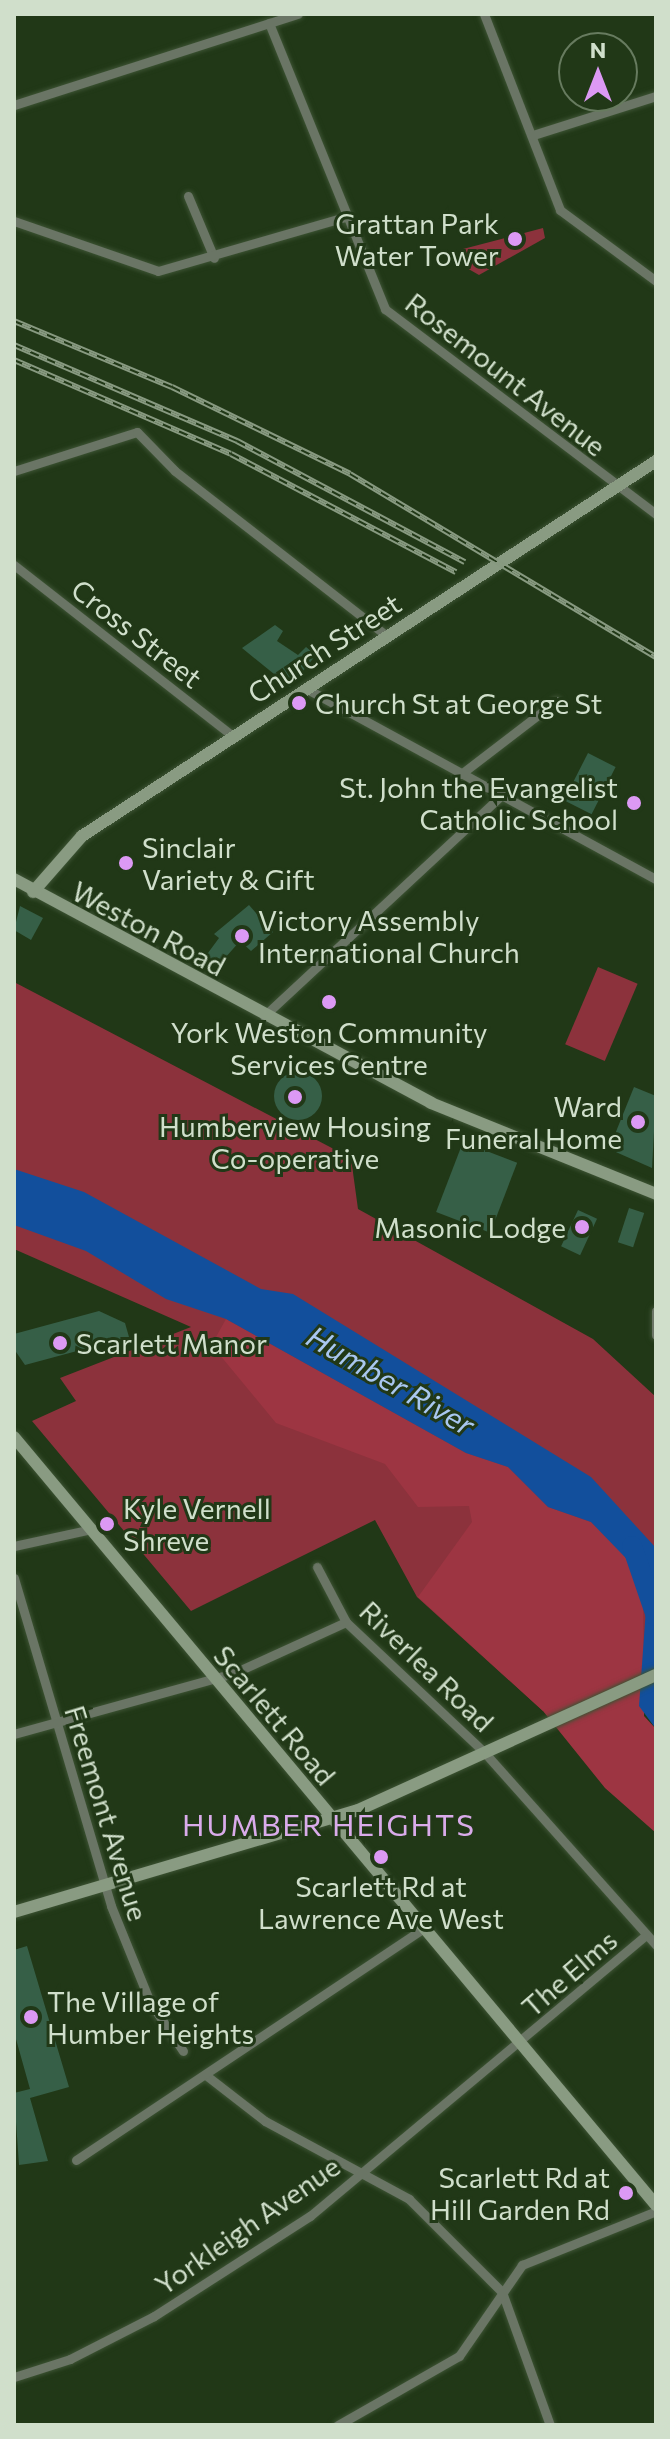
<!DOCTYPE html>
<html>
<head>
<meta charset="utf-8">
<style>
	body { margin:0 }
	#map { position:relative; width:670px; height:2439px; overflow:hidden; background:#213817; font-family:Commissioner,sans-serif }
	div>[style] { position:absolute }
	.green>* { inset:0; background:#8c323c; transform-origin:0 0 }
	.forest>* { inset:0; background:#9d3542 }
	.water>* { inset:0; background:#124f9c }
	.river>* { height:20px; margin:-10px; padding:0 10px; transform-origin:10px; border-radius:10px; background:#124f9c }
	.building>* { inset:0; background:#365f47; transform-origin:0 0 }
	.round { border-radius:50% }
	.roads { filter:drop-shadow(0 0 2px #3d5334) drop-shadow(0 0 2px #3d5334) }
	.street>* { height:9px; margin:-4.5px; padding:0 4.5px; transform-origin:4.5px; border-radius:4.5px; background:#6a7565 }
	.secondary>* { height:12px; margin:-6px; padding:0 6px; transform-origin:6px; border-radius:6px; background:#899b82 }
	.rail>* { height:6px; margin-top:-3px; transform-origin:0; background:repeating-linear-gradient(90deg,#213817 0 9px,#889a81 0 18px); box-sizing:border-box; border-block:2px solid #889a81 }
	.dots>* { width:22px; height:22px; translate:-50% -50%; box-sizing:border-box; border:4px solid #213817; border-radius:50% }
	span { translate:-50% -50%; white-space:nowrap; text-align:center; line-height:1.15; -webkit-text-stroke:6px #213817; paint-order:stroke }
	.poi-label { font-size:28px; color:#d0dfcb }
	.right { translate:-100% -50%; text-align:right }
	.left { translate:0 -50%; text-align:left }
	.street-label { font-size:28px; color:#d0dfcb }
	.water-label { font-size:30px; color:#a9c7f0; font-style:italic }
	.neighbourhood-label { font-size:30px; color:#d9abea; letter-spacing:2px }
	.frame { position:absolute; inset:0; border:16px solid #d0dfcb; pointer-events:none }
	.north { position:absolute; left:558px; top:32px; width:80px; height:80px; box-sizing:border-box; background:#213817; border:2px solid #677b5f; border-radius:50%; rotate:0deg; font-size:22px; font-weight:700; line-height:32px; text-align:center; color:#d0dfcb }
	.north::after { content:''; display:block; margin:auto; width:28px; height:36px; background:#dc99f4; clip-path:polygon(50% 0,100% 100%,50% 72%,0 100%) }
</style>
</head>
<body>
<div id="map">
	<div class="green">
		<div style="clip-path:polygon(543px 228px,545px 238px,479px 275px,465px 267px,463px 249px)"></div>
		<div style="left:598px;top:967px;width:43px;height:84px;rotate:23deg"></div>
		<div style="clip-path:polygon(14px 982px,351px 1158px,358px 1209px,593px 1339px,656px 1397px,656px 1658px,543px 1711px,417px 1597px,375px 1520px,191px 1611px,32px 1421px,76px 1401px,60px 1378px,191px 1327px,14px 1249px)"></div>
	</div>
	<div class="forest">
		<div style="clip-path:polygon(226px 1319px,466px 1453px,508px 1467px,548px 1507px,591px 1522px,643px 1572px,644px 1716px,656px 1729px,656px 1833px,605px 1788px,543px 1711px,418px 1597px,472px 1522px,469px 1506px,418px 1507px,385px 1464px,276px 1423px,219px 1354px,216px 1337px)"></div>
	</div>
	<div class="water">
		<div style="clip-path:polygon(14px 1169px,84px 1192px,261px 1289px,293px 1294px,591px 1477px,656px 1548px,656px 1729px,639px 1706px,648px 1581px,591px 1522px,548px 1507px,508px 1467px,466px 1453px,226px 1319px,166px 1299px,86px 1251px,14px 1225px)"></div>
	</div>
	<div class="river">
		<div style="left:632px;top:1546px;width:74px;rotate:71.1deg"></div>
	</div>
	<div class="building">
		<div style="clip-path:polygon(275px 625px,283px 631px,277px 641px,298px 655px,306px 647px,316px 655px,290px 687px,242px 648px)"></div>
		<div style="left:588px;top:753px;width:31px;height:53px;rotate:27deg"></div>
		<div style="clip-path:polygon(249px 905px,273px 932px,251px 951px,240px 941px,218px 966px,205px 957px,219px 938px,214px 934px)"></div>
		<div style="clip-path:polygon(20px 906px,43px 918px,31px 940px,14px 930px)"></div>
		<div class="round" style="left:274px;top:1072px;width:48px;height:48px"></div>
		<div style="clip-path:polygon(634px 1087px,656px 1096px,652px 1168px,609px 1149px)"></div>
		<div style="left:463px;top:1142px;width:58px;height:75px;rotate:21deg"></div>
		<div style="left:629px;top:1208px;width:16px;height:36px;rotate:18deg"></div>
		<div style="left:578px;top:1210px;width:21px;height:40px;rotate:25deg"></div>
		<div style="clip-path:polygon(99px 1311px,125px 1323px,129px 1337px,25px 1365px,14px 1349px,14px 1334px)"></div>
		<div style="clip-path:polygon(27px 1946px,69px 2087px,30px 2098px,48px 2161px,19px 2165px,14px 2093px,30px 2089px,14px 2032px,14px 1950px)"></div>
	</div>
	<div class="roads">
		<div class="street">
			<div style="left:484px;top:14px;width:210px;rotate:68.8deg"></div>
			<div style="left:560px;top:210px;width:119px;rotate:36.5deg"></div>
			<div style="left:269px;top:23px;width:309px;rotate:67.9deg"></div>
			<div style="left:385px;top:309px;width:340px;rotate:37.1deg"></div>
			<div style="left:14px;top:105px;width:298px;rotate:-17.8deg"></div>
			<div style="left:533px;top:135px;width:129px;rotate:-17.6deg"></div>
			<div style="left:188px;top:196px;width:67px;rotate:67.2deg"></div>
			<div style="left:14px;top:221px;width:152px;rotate:19.1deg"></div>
			<div style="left:158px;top:271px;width:195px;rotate:-16.1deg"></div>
			<div style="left:14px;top:471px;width:129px;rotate:-17.6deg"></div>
			<div style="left:137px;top:432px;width:54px;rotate:45.7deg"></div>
			<div style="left:175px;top:471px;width:269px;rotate:37.9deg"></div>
			<div style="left:14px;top:565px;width:278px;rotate:38deg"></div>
			<div style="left:307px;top:689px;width:397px;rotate:28.6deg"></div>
			<div style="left:461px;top:774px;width:120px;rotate:-37.5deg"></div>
			<div style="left:264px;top:1016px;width:322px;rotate:-42.9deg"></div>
			<div style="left:656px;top:1311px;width:24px;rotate:90deg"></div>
			<div style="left:14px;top:1546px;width:79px;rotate:-12.4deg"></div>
			<div style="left:317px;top:1567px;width:62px;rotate:62.2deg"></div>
			<div style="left:346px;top:1622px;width:191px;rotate:43.3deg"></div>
			<div style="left:485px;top:1753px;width:257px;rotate:48.3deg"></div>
			<div style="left:14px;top:1578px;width:342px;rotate:73.5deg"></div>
			<div style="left:111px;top:1906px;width:104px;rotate:67.9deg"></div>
			<div style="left:150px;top:2002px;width:59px;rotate:56deg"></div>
			<div style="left:14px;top:1734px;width:228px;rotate:-15.5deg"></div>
			<div style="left:234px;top:1673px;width:123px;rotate:-24.5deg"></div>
			<div style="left:207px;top:2076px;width:73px;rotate:37.8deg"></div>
			<div style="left:265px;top:2121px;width:164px;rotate:28.4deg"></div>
			<div style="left:409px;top:2199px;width:132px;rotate:45deg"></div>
			<div style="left:502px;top:2292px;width:141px;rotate:70.2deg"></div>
			<div style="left:76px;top:2160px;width:416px;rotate:-33.7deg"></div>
			<div style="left:14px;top:2377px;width:59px;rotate:-17.8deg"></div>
			<div style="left:70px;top:2359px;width:94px;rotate:-27.1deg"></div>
			<div style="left:154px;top:2316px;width:185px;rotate:-32.7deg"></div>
			<div style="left:310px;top:2216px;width:438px;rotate:-39.9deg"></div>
			<div style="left:338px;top:2425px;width:139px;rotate:-29.7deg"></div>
			<div style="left:459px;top:2356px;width:111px;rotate:-55.3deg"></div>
			<div style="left:522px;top:2265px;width:144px;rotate:-21.9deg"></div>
		</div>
		<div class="secondary">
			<div style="left:14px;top:879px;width:473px;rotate:28.2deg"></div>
			<div style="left:431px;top:1103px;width:243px;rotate:22deg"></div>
			<div style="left:33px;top:892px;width:74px;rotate:-48.8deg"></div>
			<div style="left:82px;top:836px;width:686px;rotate:-33.16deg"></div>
			<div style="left:14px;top:1437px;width:1001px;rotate:50.11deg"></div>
			<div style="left:14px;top:1912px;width:357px;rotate:-16.5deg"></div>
			<div style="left:356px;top:1811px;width:329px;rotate:-24.4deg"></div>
		</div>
	</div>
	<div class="rail">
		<div style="left:14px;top:321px;width:171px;rotate:22.7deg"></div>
		<div style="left:172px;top:387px;width:198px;rotate:26deg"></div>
		<div style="left:350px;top:474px;width:357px;rotate:30.9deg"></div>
		<div style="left:14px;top:345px;width:243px;rotate:23.3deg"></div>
		<div style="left:237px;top:441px;width:258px;rotate:28deg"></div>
		<div style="left:14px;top:360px;width:236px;rotate:23.4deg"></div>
		<div style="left:231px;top:454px;width:254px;rotate:27.7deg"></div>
	</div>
	<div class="dots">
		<div style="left:515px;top:239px;background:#dc99f4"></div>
		<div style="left:299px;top:703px;background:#dc99f4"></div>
		<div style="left:634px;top:803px;background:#dc99f4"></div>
		<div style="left:126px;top:863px;background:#dc99f4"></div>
		<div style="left:242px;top:936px;background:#dc99f4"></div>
		<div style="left:329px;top:1002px;background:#dc99f4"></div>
		<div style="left:295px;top:1097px;background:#dc99f4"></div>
		<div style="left:638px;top:1122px;background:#dc99f4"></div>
		<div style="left:582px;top:1227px;background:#dc99f4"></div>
		<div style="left:60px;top:1343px;background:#dc99f4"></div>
		<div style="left:107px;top:1524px;background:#dc99f4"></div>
		<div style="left:381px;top:1857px;background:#dc99f4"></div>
		<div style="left:31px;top:2017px;background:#dc99f4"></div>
		<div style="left:626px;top:2193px;background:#dc99f4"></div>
	</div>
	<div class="poi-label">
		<span class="right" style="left:499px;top:239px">Grattan Park<br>Water Tower</span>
		<span class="left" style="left:315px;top:703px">Church St at George St</span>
		<span class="right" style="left:618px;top:803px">St. John the Evangelist<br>Catholic School</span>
		<span class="left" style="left:142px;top:863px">Sinclair<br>Variety &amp; Gift</span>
		<span class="left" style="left:258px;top:936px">Victory Assembly<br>International Church</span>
		<span style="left:329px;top:1048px">York Weston Community<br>Services Centre</span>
		<span class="right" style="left:622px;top:1122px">Ward<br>Funeral Home</span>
		<span style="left:295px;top:1142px">Humberview Housing<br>Co-operative</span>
		<span class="right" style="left:566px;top:1227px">Masonic Lodge</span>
		<span class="left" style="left:76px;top:1343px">Scarlett Manor</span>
		<span class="left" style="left:123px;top:1524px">Kyle Vernell<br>Shreve</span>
		<span style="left:381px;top:1902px">Scarlett Rd at<br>Lawrence Ave West</span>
		<span class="left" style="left:47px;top:2017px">The Village of<br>Humber Heights</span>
		<span class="right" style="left:610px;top:2193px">Scarlett Rd at<br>Hill Garden Rd</span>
	</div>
	<div class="street-label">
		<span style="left:506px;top:374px;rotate:38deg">Rosemount Avenue</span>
		<span style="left:137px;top:633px;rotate:38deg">Cross Street</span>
		<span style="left:324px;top:648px;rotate:-33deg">Church Street</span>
		<span style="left:149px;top:928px;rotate:28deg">Weston Road</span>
		<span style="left:427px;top:1666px;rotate:44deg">Riverlea Road</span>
		<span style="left:275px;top:1715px;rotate:50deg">Scarlett Road</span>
		<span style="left:107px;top:1813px;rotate:73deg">Freemont Avenue</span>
		<span style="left:569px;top:1973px;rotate:-41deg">The Elms</span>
		<span style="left:247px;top:2225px;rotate:-35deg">Yorkleigh Avenue</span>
	</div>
	<div class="water-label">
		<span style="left:391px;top:1380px;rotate:30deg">Humber River</span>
	</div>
	<div class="neighbourhood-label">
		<span style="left:329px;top:1824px">HUMBER HEIGHTS</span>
	</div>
	<div class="frame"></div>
	<div class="north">N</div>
</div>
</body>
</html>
